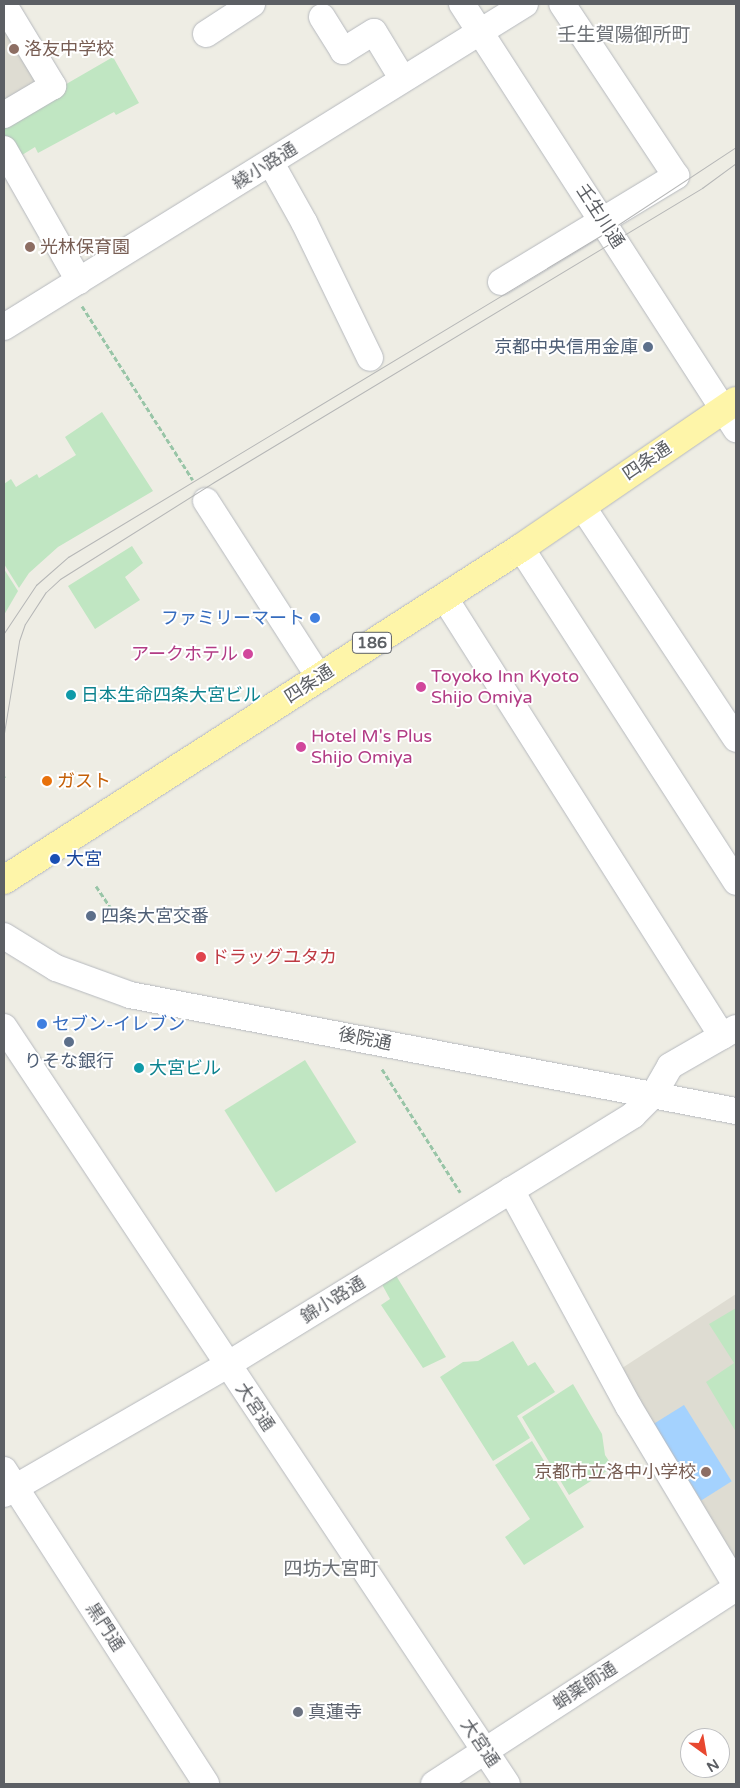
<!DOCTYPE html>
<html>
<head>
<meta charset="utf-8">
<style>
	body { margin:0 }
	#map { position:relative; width:740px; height:1788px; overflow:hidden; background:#eeede4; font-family:"Varela Round","Noto Sans JP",sans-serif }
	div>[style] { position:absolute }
	.education>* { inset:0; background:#dedcd2 }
	.green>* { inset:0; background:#c0e6c2; transform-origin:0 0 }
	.water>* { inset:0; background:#a4d2fe; transform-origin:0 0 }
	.path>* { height:3px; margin-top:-1.5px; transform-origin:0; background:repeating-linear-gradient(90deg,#98c5a7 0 5px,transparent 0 7.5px) }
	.roads { filter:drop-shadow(0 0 1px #b6b9be) drop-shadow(0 0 1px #b6b9be) }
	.minor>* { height:26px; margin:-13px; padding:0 13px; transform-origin:13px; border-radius:13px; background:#fff }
	.major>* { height:28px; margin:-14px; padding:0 14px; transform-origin:14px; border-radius:14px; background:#fef5a9 }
	.tram>* { height:1px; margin:-0.5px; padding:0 0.5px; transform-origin:0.5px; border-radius:0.5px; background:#b5b6b6 }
	.dots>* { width:14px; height:14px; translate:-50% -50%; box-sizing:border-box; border:2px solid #fff; border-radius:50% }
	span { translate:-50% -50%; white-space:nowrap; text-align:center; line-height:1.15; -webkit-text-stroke:4px #fff; paint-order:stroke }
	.shield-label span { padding:1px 4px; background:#fff; border:1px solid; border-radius:4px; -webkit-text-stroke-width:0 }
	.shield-label { font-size:16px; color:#5c5f64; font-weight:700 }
	.education-label { font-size:18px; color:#785e54 }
	.left { translate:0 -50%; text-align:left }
	.right { translate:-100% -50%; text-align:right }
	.street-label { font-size:18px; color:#5c5f64 }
	.service-label { font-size:18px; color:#4e5e75 }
	.shop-label { font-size:18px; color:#366cbe }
	.hotel-label { font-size:18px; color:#b23c85 }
	.culture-label { font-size:18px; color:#0d838f }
	.food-label { font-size:18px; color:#c56008 }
	.transit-label { font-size:18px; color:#164399 }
	.health-label { font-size:18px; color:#be3a42 }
	.worship-label { font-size:18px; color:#5b616d }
	.neighbourhood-label { font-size:19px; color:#6d7176 }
	.frame { position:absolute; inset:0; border:5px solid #5c5f64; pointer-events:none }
	.north { position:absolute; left:680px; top:1728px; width:50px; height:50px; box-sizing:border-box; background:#fff; border:1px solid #bebfc1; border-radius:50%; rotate:148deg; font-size:14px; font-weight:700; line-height:20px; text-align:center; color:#5c5f64 }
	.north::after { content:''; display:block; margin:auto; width:18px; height:22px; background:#e84830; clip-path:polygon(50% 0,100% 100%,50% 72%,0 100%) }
</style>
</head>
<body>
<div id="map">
	<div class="education">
		<div style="clip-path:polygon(4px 15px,45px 83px,4px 108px)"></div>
		<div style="clip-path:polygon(736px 1294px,736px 1573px,616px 1372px)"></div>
	</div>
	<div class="green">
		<div style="clip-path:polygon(113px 57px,139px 103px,116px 115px,114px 112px,38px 153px,35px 147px,14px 160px,4px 143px,4px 120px)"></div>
		<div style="clip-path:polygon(102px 412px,153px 491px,58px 547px,29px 573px,19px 588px,4px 564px,4px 484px,11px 479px,16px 487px,37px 474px,39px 478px,76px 455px,65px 437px)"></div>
		<div style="clip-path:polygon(132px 546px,143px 563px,125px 577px,140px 600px,95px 629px,68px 586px)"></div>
		<div style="clip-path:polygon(4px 569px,18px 591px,4px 615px)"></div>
		<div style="left:305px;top:1060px;width:97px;height:95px;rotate:58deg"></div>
		<div style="clip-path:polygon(392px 1269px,446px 1357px,423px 1368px,381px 1305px,390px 1299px,379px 1279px)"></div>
		<div style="clip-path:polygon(736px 1308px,736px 1432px,706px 1382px,734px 1363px,709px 1324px)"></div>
		<div style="clip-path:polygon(513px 1341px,528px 1366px,535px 1362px,555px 1392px,517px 1416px,530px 1438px,493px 1461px,440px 1377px,463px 1362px,478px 1361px)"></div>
		<div style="clip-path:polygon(573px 1384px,602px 1434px,605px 1455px,613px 1467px,569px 1495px,522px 1417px)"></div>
		<div style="clip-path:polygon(532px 1441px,584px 1527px,524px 1565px,505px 1537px,530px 1519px,495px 1465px)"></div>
	</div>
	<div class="water">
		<div style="left:684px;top:1405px;width:90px;height:36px;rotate:58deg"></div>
	</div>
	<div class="path">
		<div style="left:82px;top:306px;width:206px;rotate:57.5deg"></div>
		<div style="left:4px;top:778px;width:2px;rotate:-90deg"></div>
		<div style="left:96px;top:886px;width:30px;rotate:56deg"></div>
		<div style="left:382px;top:1069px;width:146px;rotate:57.6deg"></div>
	</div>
	<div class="roads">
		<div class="minor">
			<div style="left:462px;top:4px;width:506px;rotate:57.19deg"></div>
			<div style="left:4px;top:5px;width:95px;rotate:58.8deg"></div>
			<div style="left:53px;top:86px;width:57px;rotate:149.4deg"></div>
			<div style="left:322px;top:17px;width:40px;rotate:58deg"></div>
			<div style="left:343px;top:51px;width:36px;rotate:-32deg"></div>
			<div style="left:374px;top:32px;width:54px;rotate:58.7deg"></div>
			<div style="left:206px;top:34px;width:55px;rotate:-33.1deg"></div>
			<div style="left:4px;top:149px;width:152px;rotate:60.4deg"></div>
			<div style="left:271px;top:163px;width:68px;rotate:60.8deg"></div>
			<div style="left:304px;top:222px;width:151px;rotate:64.1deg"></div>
			<div style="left:501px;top:282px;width:205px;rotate:-31.2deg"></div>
			<div style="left:676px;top:176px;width:206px;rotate:-123.5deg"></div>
			<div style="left:4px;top:327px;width:613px;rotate:-31.8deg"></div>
			<div style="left:206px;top:501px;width:209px;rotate:57.3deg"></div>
			<div style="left:582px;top:506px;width:279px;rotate:56.5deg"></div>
			<div style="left:521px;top:548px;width:397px;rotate:57.2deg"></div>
			<div style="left:444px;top:597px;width:520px;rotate:57.66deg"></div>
			<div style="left:4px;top:936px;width:61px;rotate:31.6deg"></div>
			<div style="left:56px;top:968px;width:79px;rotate:20deg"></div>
			<div style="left:130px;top:995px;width:617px;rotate:10.84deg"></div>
			<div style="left:4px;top:1027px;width:909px;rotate:56.4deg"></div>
			<div style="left:511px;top:1190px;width:247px;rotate:61.5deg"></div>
			<div style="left:629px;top:1407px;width:208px;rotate:59deg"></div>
			<div style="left:4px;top:1470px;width:373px;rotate:57.2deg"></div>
			<div style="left:4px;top:1494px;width:258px;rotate:-30deg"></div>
			<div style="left:227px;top:1365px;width:477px;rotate:-31.6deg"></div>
			<div style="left:633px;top:1115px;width:30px;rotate:-45deg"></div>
			<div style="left:654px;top:1094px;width:32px;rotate:-60deg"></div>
			<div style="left:670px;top:1066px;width:76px;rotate:-29.9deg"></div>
			<div style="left:434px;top:1784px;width:360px;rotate:-33deg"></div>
		</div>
		<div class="major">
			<div style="left:4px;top:880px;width:614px;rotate:-32.71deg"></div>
			<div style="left:521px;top:548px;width:260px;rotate:-34.4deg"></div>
		</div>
	</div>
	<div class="tram">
		<div style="left:4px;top:633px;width:58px;rotate:-56.3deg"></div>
		<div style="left:36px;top:585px;width:43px;rotate:-41.2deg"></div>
		<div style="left:68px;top:557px;width:633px;rotate:-31.1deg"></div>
		<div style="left:610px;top:230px;width:151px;rotate:-33.4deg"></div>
		<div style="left:4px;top:733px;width:93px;rotate:-80.7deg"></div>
		<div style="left:19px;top:641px;width:18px;rotate:-71deg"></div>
		<div style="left:25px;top:624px;width:38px;rotate:-57deg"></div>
		<div style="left:46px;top:592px;width:19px;rotate:-43deg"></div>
		<div style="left:60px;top:579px;width:182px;rotate:-32.2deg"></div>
		<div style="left:214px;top:482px;width:570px;rotate:-31.07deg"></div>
		<div style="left:702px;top:188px;width:42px;rotate:-36.3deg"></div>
	</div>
	<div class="dots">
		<div style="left:14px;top:49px;background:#8d6e63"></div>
		<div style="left:30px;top:247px;background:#8d6e63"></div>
		<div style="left:648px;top:347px;background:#5c6f8a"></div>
		<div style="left:315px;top:618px;background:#3f7fe0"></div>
		<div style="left:248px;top:654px;background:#d1479c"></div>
		<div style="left:421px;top:687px;background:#d1479c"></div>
		<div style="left:71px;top:695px;background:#0f9aa8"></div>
		<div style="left:301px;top:747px;background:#d1479c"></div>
		<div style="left:47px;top:781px;background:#e8710a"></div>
		<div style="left:55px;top:859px;background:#1a4fb4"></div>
		<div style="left:91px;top:916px;background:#5c6f8a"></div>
		<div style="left:201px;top:957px;background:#e0444e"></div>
		<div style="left:42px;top:1024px;background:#3f7fe0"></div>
		<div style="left:69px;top:1042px;background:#5c6f8a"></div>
		<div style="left:139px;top:1068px;background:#0f9aa8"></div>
		<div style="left:706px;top:1472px;background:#8d6e63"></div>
		<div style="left:298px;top:1712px;background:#6b7280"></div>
	</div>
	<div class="shield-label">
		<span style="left:372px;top:643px">186</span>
	</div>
	<div class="education-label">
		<span class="left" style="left:24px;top:49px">洛友中学校</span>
		<span class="left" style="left:40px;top:247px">光林保育園</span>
		<span class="right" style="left:696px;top:1472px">京都市立洛中小学校</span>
	</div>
	<div class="street-label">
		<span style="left:265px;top:166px;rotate:-32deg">綾小路通</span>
		<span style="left:600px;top:216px;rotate:57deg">壬生川通</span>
		<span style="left:647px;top:461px;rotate:-34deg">四条通</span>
		<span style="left:309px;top:684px;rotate:-33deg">四条通</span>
		<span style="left:365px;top:1039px;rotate:11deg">後院通</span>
		<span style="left:333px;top:1300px;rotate:-32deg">錦小路通</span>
		<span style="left:255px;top:1407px;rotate:56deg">大宮通</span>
		<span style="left:105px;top:1627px;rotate:57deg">黒門通</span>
		<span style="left:585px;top:1686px;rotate:-33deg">蛸薬師通</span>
		<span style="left:480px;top:1743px;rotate:56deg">大宮通</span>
	</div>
	<div class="service-label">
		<span class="right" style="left:638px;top:347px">京都中央信用金庫</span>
		<span class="left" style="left:101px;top:916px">四条大宮交番</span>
		<span style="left:69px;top:1061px">りそな銀行</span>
	</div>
	<div class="shop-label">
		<span class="right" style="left:305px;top:618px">ファミリーマート</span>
		<span class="left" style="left:52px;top:1024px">セブン-イレブン</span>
	</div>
	<div class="hotel-label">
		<span class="right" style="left:238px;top:654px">アークホテル</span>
		<span class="left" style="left:431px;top:687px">Toyoko Inn Kyoto<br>Shijo Omiya</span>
		<span class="left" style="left:311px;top:747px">Hotel M's Plus<br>Shijo Omiya</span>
	</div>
	<div class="culture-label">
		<span class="left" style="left:81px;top:695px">日本生命四条大宮ビル</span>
		<span class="left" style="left:149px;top:1068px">大宮ビル</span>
	</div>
	<div class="food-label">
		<span class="left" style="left:57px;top:781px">ガスト</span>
	</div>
	<div class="transit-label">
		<span class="left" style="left:66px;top:859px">大宮</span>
	</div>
	<div class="health-label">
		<span class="left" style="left:211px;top:957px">ドラッグユタカ</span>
	</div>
	<div class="worship-label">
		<span class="left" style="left:308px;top:1712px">真蓮寺</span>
	</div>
	<div class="neighbourhood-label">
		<span style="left:624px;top:36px">壬生賀陽御所町</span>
		<span style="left:331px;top:1570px">四坊大宮町</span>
	</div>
	<div class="frame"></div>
	<div class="north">N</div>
</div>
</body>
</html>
